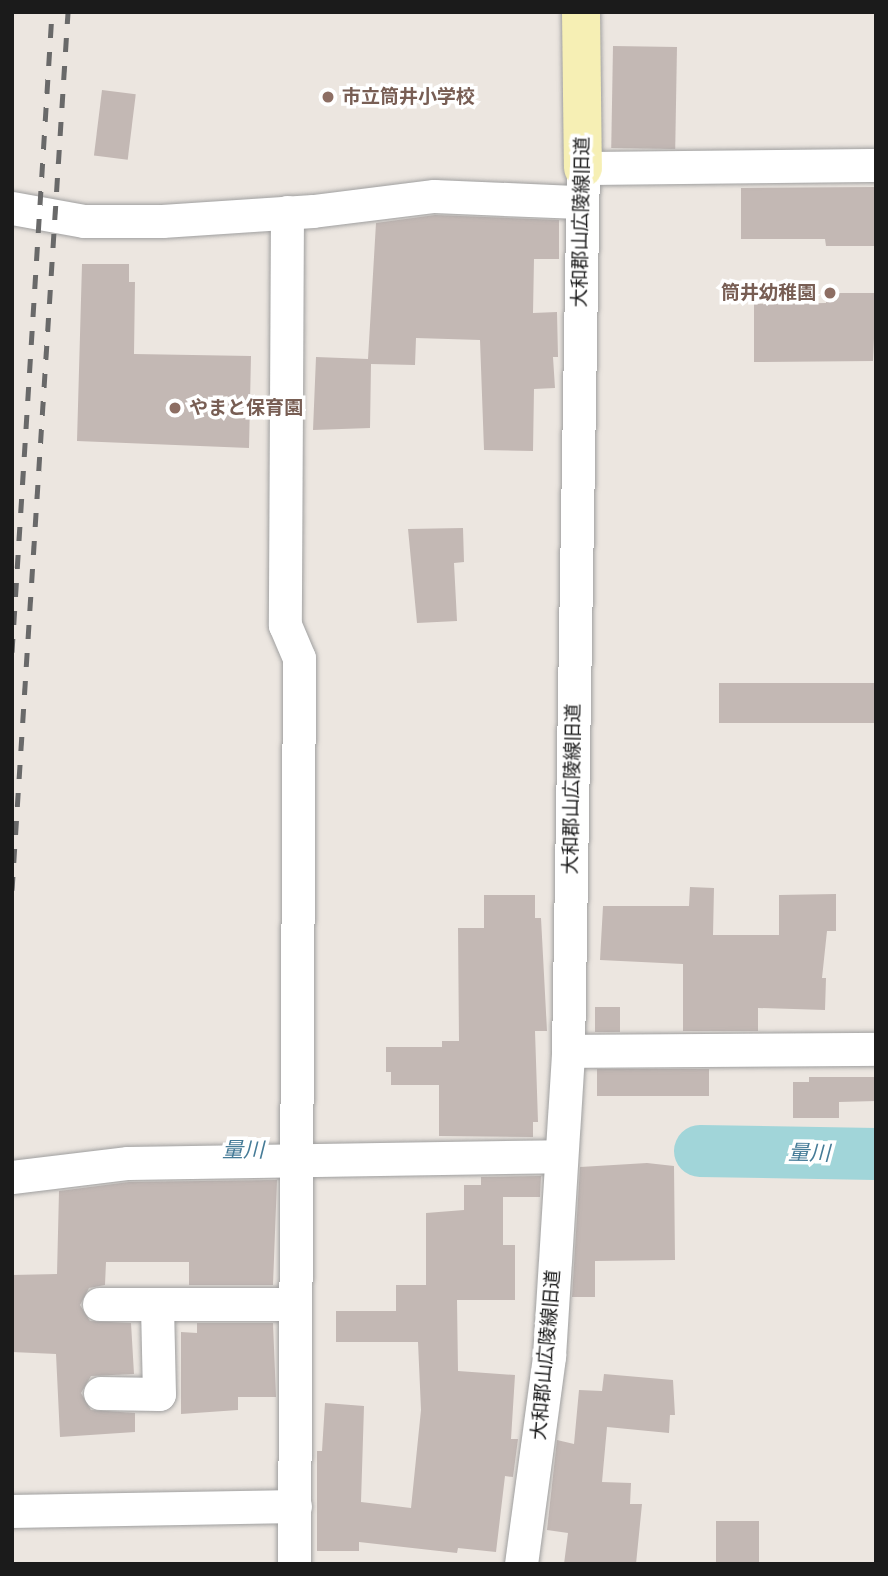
<!DOCTYPE html>
<html>
<head>
<meta charset="utf-8">
<style>
	body { margin:0 }
	#map { position:relative; width:888px; height:1576px; overflow:hidden; background:#ece6e0; font-family:Roboto,"Noto Sans JP",sans-serif }
	div>[style] { position:absolute }
	.river>* { height:52px; margin:-26px; padding:0 26px; transform-origin:26px; border-radius:26px; background:#a1d5d9 }
	.building>* { inset:0; background:#c3b8b4; transform-origin:0 0 }
	.roads { filter:drop-shadow(0 0 2px #9f9f9f) drop-shadow(0 0 2px #9f9f9f) }
	.street>* { height:33px; margin:-16.5px; padding:0 16.5px; transform-origin:16.5px; border-radius:16.5px; background:#fff }
	.secondary>* { height:38px; margin:-19px; padding:0 19px; transform-origin:19px; border-radius:19px; background:#f6efb4 }
	.rail>* { height:5px; margin-top:-2.5px; transform-origin:0; background:repeating-linear-gradient(90deg,#696969 0 14px,transparent 0 28px) }
	.dots>* { width:19px; height:19px; translate:-50% -50%; box-sizing:border-box; border:4px solid #fff; border-radius:50% }
	span { translate:-50% -50%; white-space:nowrap; text-align:center; line-height:1.15; -webkit-text-stroke:7px #fff; paint-order:stroke }
	.education-label { font-size:19px; color:#785e54; font-weight:700 }
	.left { translate:0 -50%; text-align:left }
	.right { translate:-100% -50%; text-align:right }
	.street-label { font-size:19px; color:#1b1b1b }
	.water-label { font-size:21px; color:#457b97; font-style:italic }
	.frame { position:absolute; inset:0; border:14px solid #1b1b1b; pointer-events:none }
</style>
</head>
<body>
<div id="map">
	<div class="river">
		<div style="left:700px;top:1151px;width:176px;rotate:1deg"></div>
	</div>
	<div class="building">
		<div style="left:613px;top:46px;width:64px;height:102px;rotate:1deg"></div>
		<div style="left:102px;top:90px;width:34px;height:66px;rotate:7deg"></div>
		<div style="clip-path:polygon(876px 187px,876px 246px,826px 246px,825px 239px,741px 239px,741px 188px)"></div>
		<div style="clip-path:polygon(435px 215px,559px 220px,559px 259px,534px 259px,533px 313px,557px 312px,558px 357px,553px 357px,555px 388px,534px 389px,533px 451px,484px 450px,480px 340px,416px 338px,415px 365px,371px 364px,370px 428px,313px 430px,316px 357px,368px 359px,376px 223px)"></div>
		<div style="clip-path:polygon(82px 264px,129px 264px,129px 282px,135px 282px,134px 354px,251px 356px,249px 448px,77px 441px)"></div>
		<div style="clip-path:polygon(826px 293px,876px 293px,873px 361px,754px 362px,754px 304px,826px 303px)"></div>
		<div style="clip-path:polygon(463px 528px,464px 562px,454px 563px,457px 621px,417px 623px,408px 529px)"></div>
		<div style="left:719px;top:683px;width:156px;height:40px"></div>
		<div style="clip-path:polygon(690px 887px,714px 888px,713px 935px,779px 935px,779px 895px,836px 894px,836px 931px,827px 931px,822px 978px,826px 978px,825px 1010px,758px 1008px,758px 1031px,683px 1031px,683px 964px,600px 960px,603px 906px,689px 906px)"></div>
		<div style="clip-path:polygon(484px 895px,535px 895px,535px 918px,541px 918px,547px 1031px,535px 1031px,538px 1122px,533px 1122px,533px 1137px,439px 1136px,439px 1085px,391px 1085px,391px 1072px,386px 1072px,386px 1047px,442px 1047px,442px 1041px,459px 1041px,458px 928px,484px 928px)"></div>
		<div style="left:595px;top:1007px;width:25px;height:25px"></div>
		<div style="left:709px;top:1069px;width:27px;height:112px;rotate:90deg"></div>
		<div style="clip-path:polygon(809px 1077px,876px 1077px,876px 1101px,839px 1102px,839px 1118px,793px 1118px,793px 1082px,809px 1082px)"></div>
		<div style="clip-path:polygon(647px 1163px,674px 1166px,675px 1260px,595px 1261px,595px 1297px,572px 1297px,580px 1167px)"></div>
		<div style="clip-path:polygon(541px 1176px,540px 1197px,503px 1197px,503px 1245px,515px 1245px,515px 1300px,457px 1300px,458px 1371px,515px 1375px,511px 1439px,518px 1439px,513px 1477px,505px 1476px,496px 1552px,458px 1548px,457px 1553px,359px 1542px,359px 1551px,317px 1551px,317px 1451px,322px 1451px,325px 1403px,364px 1406px,361px 1502px,411px 1508px,421px 1410px,418px 1342px,336px 1342px,336px 1311px,396px 1311px,396px 1285px,426px 1285px,426px 1213px,464px 1210px,464px 1185px,481px 1185px,481px 1177px)"></div>
		<div style="clip-path:polygon(277px 1180px,273px 1285px,189px 1285px,189px 1262px,106px 1262px,105px 1285px,89px 1288px,80px 1305px,90px 1321px,131px 1323px,134px 1374px,91px 1376px,81px 1393px,91px 1410px,135px 1413px,135px 1432px,60px 1437px,56px 1354px,12px 1352px,12px 1275px,57px 1274px,59px 1191px,129px 1182px)"></div>
		<div style="clip-path:polygon(197px 1323px,273px 1323px,276px 1397px,238px 1397px,238px 1410px,181px 1414px,181px 1332px,197px 1333px)"></div>
		<div style="clip-path:polygon(604px 1374px,673px 1380px,675px 1415px,670px 1415px,669px 1433px,607px 1427px,602px 1482px,631px 1483px,630px 1504px,642px 1504px,636px 1564px,564px 1564px,568px 1533px,547px 1530px,557px 1440px,574px 1444px,579px 1390px,602px 1391px)"></div>
		<div style="left:716px;top:1521px;width:43px;height:42px"></div>
	</div>
	<div class="roads">
		<div class="street">
			<div style="left:12px;top:208px;width:73px;rotate:10.2deg"></div>
			<div style="left:84px;top:221px;width:78px"></div>
			<div style="left:162px;top:221px;width:151px;rotate:-3.8deg"></div>
			<div style="left:313px;top:211px;width:122px;rotate:-7.1deg"></div>
			<div style="left:434px;top:196px;width:146px;rotate:2.4deg"></div>
			<div style="left:287px;top:212px;width:413px;rotate:90.3deg"></div>
			<div style="left:285px;top:625px;width:36px;rotate:67deg"></div>
			<div style="left:299px;top:658px;width:906px;rotate:90.32deg"></div>
			<div style="left:568px;top:1051px;width:308px;rotate:-0.4deg"></div>
			<div style="left:12px;top:1177px;width:117px;rotate:-6.9deg"></div>
			<div style="left:128px;top:1163px;width:433px;rotate:-0.9deg"></div>
			<div style="left:99px;top:1304px;width:196px"></div>
			<div style="left:100px;top:1393px;width:59px;rotate:1deg"></div>
			<div style="left:159px;top:1394px;width:90px;rotate:-91.3deg"></div>
			<div style="left:12px;top:1511px;width:283px;rotate:-1deg"></div>
			<div style="left:521px;top:1564px;width:210px;rotate:-82.3deg"></div>
			<div style="left:549px;top:1356px;width:306px;rotate:-86.4deg"></div>
			<div style="left:568px;top:1051px;width:883px;rotate:-89.03deg"></div>
			<div style="left:583px;top:168px;width:293px;rotate:-0.6deg"></div>
		</div>
		<div class="secondary">
			<div style="left:581px;top:12px;width:156px;rotate:89.3deg"></div>
		</div>
	</div>
	<div class="rail">
		<div style="left:12px;top:652px;width:641px;rotate:-86.42deg"></div>
		<div style="left:12px;top:890px;width:880px;rotate:-86.35deg"></div>
	</div>
	<div class="dots">
		<div style="left:328px;top:97px;background:#8d6e63"></div>
		<div style="left:830px;top:293px;background:#8d6e63"></div>
		<div style="left:175px;top:408px;background:#8d6e63"></div>
	</div>
	<div class="education-label">
		<span class="left" style="left:342px;top:97px">市立筒井小学校</span>
		<span class="right" style="left:816px;top:293px">筒井幼稚園</span>
		<span class="left" style="left:189px;top:408px">やまと保育園</span>
	</div>
	<div class="street-label">
		<span style="left:581px;top:222px;rotate:-89deg">大和郡山広陵線旧道</span>
		<span style="left:572px;top:789px;rotate:-89deg">大和郡山広陵線旧道</span>
		<span style="left:546px;top:1355px;rotate:-85deg">大和郡山広陵線旧道</span>
	</div>
	<div class="water-label">
		<span style="left:243px;top:1150px">量川</span>
		<span style="left:809px;top:1153px;rotate:1deg">量川</span>
	</div>
	<div class="frame"></div>
</div>
</body>
</html>
